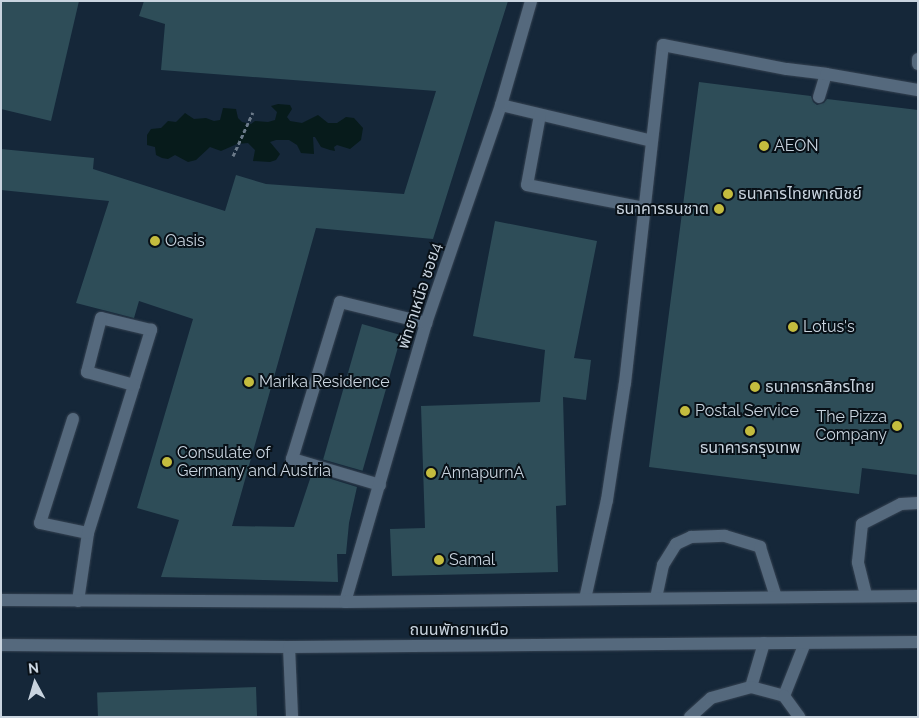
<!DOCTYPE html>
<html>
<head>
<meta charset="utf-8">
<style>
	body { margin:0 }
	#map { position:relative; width:919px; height:718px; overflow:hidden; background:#152739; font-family:Raleway,"Noto Sans Thai",sans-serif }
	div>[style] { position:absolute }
	.water>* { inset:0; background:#071b1b }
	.building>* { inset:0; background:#2e4d58; transform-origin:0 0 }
	.path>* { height:3px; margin-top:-1.5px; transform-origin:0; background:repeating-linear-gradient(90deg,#6b7a89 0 4px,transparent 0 6.5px) }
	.roads { filter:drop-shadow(0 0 1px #364352) drop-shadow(0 0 1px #364352) }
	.service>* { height:12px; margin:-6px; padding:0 6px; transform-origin:6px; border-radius:6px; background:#55697d }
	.minor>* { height:12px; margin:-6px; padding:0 6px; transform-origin:6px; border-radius:6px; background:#55697d }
	.secondary>* { height:12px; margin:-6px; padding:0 6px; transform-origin:6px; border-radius:6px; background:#55697d }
	.dots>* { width:14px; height:14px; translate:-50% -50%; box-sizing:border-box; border:2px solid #081017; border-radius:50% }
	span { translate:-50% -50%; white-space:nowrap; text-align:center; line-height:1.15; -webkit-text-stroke:4px #081017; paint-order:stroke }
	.poi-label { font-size:16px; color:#c9d4df }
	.left { translate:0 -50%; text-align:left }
	.right { translate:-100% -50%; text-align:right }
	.street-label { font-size:16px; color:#c9d4df }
	.frame { position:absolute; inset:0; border:2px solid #c9d4df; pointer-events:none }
	.north { position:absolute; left:10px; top:658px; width:50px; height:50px; -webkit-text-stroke:4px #081017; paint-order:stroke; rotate:354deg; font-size:14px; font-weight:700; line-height:20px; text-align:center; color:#c9d4df }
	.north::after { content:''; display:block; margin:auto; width:18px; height:22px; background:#c9d4df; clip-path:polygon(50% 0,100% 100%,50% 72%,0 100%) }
</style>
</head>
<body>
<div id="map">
	<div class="water">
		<div style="clip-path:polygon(278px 104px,290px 105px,292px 109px,287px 117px,290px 121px,302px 123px,318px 115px,328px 123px,337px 123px,346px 117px,354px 118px,363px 128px,361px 140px,350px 149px,337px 145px,334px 147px,335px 151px,330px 150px,321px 147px,315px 137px,313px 137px,314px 154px,301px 153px,297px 145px,289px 140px,276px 140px,270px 142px,280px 154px,276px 160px,270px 162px,253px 161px,255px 150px,248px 143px,237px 144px,221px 151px,210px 147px,196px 160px,188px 162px,175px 155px,168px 159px,162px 158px,156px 155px,155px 147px,147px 145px,147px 135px,151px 129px,161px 128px,168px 121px,176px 122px,185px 113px,194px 119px,206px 118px,214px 121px,220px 120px,223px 108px,236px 109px,238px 118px,242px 122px,251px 124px,255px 121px,268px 122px,275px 120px,277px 112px,271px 106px)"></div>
	</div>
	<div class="building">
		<div style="clip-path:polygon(1px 1px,79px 1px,51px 121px,1px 109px)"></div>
		<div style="clip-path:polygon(144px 1px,508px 1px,433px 239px,316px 228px,232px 526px,294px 527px,312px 473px,357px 487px,349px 523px,346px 554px,337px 554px,338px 582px,161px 577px,179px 520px,137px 508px,193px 319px,139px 301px,134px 318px,76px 303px,109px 201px,1px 190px,1px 149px,94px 158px,93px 169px,225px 211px,236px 175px,266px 184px,404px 194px,436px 91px,161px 70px,165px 24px,139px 16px)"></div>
		<div style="clip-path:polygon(699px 82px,811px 96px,813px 102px,817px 105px,824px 103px,827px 99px,918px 110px,918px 475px,862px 468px,859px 494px,649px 467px)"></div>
		<div style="clip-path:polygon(495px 221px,597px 241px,574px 358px,591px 360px,586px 400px,563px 397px,566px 505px,556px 506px,558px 572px,392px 576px,390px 529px,425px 528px,421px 406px,540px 402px,545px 350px,473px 336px)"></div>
		<div style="left:362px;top:324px;width:41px;height:141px;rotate:16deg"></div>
		<div style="left:256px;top:687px;width:30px;height:159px;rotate:88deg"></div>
	</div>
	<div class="path">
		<div style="left:233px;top:156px;width:48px;rotate:-65.6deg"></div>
	</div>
	<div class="roads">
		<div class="service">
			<div style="left:918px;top:59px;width:5px;rotate:90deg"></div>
			<div style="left:819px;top:97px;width:24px;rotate:-73deg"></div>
			<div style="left:501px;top:105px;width:155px;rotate:13.4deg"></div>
			<div style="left:540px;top:115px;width:71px;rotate:100.5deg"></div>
			<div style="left:527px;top:185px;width:119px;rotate:11.1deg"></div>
			<div style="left:73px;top:419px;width:109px;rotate:107.6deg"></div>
			<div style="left:40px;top:523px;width:49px;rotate:11.8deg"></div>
			<div style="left:380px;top:485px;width:92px;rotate:-163.5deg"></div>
			<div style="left:292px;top:459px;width:164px;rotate:-73deg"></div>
			<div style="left:340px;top:302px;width:89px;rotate:13.7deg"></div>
			<div style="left:866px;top:595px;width:34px;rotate:-104deg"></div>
			<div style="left:858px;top:562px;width:38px;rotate:-84deg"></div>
			<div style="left:862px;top:524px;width:44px;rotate:-27.1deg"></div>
			<div style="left:901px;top:504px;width:17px;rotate:-3deg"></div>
			<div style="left:656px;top:598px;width:34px;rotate:-78deg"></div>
			<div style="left:663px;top:565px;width:25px;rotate:-58deg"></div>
			<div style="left:676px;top:544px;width:17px;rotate:-25deg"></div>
			<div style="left:691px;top:537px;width:34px;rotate:-2deg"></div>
			<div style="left:725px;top:536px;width:37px;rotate:17deg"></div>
			<div style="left:760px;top:547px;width:52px;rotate:72.3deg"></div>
			<div style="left:585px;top:599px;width:101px;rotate:-77.5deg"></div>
			<div style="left:607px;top:500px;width:118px;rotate:-81.3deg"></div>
			<div style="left:625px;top:383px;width:340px;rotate:-83.6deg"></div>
			<div style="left:663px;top:45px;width:126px;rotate:11deg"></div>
			<div style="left:787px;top:69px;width:39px;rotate:7deg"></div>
			<div style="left:826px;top:74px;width:93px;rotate:9.9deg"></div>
			<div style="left:78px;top:601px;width:69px;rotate:-81.6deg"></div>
			<div style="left:88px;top:533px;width:155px;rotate:-72.7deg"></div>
			<div style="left:134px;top:385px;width:58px;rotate:-72.8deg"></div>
			<div style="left:151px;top:330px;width:51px;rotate:-166.5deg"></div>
			<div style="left:101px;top:318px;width:56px;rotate:104.5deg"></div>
			<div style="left:87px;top:372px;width:49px;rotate:15.5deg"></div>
			<div style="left:289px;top:647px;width:70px;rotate:87.5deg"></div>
			<div style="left:751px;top:687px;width:46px;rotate:-73.5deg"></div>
			<div style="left:784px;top:696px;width:57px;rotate:-68.4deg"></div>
			<div style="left:690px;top:717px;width:28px;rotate:-42deg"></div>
			<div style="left:711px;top:698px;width:41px;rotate:-15.4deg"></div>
			<div style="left:751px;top:687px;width:34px;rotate:15deg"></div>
			<div style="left:784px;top:696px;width:26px;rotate:54deg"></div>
		</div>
		<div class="minor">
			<div style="left:345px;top:602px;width:291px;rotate:-73.8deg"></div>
			<div style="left:426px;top:323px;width:231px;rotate:-71deg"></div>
			<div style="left:501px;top:105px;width:108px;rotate:-73.9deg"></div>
		</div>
		<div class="secondary">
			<div style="left:1px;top:600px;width:344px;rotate:0.3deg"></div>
			<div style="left:345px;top:602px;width:573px;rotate:-0.6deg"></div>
			<div style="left:1px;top:645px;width:288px;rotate:0.4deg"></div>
			<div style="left:289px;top:647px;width:629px;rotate:-0.46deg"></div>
		</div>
	</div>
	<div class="dots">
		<div style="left:764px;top:146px;background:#c4bc3e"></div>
		<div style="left:728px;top:194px;background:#c4bc3e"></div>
		<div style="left:719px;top:209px;background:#c4bc3e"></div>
		<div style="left:155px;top:241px;background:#c4bc3e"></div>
		<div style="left:793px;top:327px;background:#c4bc3e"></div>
		<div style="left:249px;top:382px;background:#c4bc3e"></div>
		<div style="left:755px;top:387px;background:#c4bc3e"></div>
		<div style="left:685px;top:411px;background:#c4bc3e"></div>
		<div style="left:897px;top:426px;background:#c4bc3e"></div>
		<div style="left:750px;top:431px;background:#c4bc3e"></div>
		<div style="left:167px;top:462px;background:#c4bc3e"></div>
		<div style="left:431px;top:473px;background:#c4bc3e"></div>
		<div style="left:439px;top:560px;background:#c4bc3e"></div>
	</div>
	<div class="poi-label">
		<span class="left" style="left:774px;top:146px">AEON</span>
		<span class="left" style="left:738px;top:194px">ธนาคารไทยพาณิชย์</span>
		<span class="right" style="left:709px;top:209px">ธนาคารธนชาต</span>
		<span class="left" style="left:165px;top:241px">Oasis</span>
		<span class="left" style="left:803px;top:327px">Lotus's</span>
		<span class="left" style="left:259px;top:382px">Marika Residence</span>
		<span class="left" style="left:765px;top:387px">ธนาคารกสิกรไทย</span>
		<span class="left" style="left:695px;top:411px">Postal Service</span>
		<span class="right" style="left:887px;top:426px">The Pizza<br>Company</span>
		<span style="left:750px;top:448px">ธนาคารกรุงเทพ</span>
		<span class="left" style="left:177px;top:462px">Consulate of<br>Germany and Austria</span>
		<span class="left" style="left:441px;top:473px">AnnapurnA</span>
		<span class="left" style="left:449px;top:560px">Samal</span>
	</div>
	<div class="street-label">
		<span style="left:420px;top:296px;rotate:-72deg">พัทยาเหนือ ซอย4</span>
		<span style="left:459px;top:630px">ถนนพัทยาเหนือ</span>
	</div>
	<div class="frame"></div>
	<div class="north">N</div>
</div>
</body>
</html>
